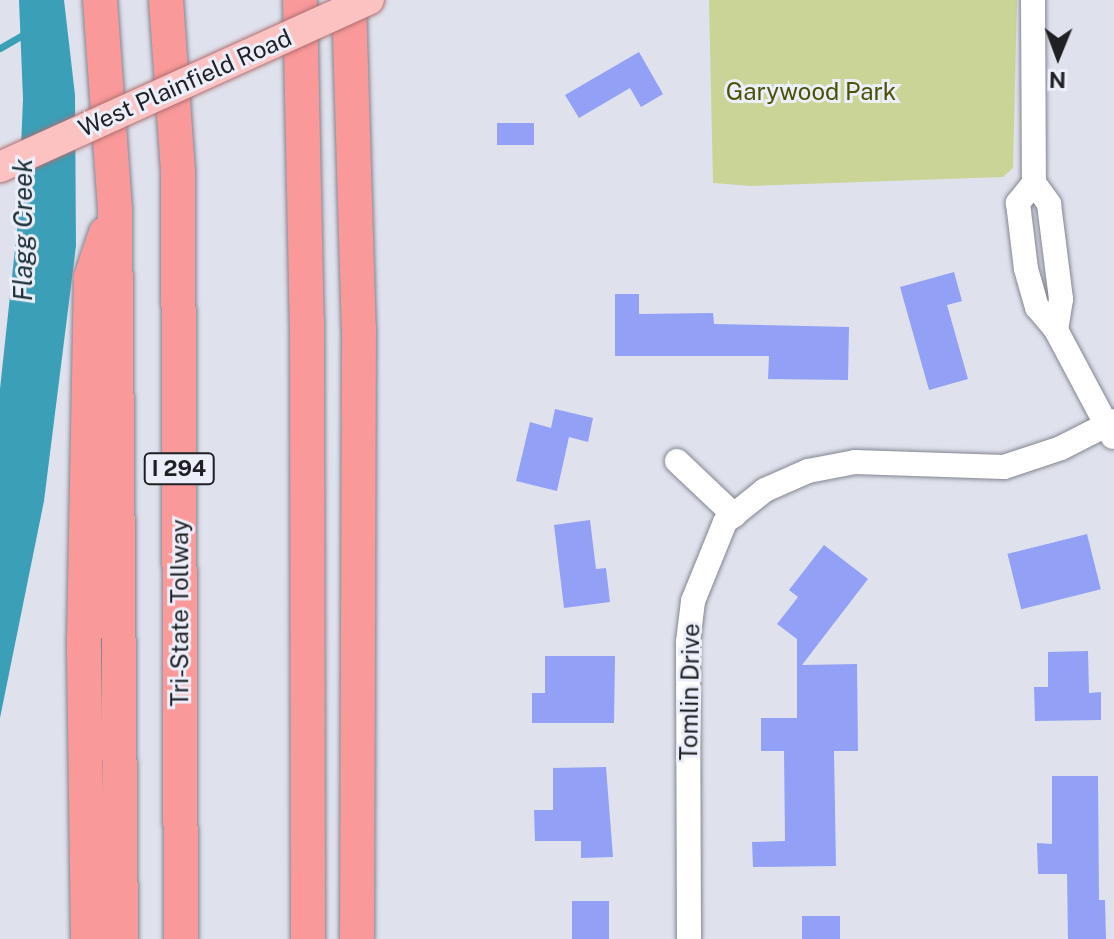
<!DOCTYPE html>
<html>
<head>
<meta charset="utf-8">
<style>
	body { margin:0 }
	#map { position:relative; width:1114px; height:939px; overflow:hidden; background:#dfe2ed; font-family:"Public Sans",sans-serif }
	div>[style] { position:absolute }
	.green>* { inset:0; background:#cbd497 }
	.water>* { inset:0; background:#3b9fb7 }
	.stream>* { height:7px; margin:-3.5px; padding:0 3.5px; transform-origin:3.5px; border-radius:3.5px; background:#3b9fb7 }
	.building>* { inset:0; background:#92a1f5; transform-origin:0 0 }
	.roads { filter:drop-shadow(0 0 2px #838590) drop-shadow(0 0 2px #838590) }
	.minor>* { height:24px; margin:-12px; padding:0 12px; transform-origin:12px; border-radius:12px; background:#fff }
	.highway>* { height:34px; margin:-17px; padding:0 17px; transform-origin:17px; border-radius:17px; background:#fa9999 }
	.bridges { filter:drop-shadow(0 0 2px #ad6f70) drop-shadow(0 0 2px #ad6f70) }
	.major-bridge>* { height:30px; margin:-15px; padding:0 15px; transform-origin:15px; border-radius:15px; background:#fcc2c2 }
	span { translate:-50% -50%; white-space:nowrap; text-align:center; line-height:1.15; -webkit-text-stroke:6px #eceffa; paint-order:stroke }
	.shield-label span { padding:2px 6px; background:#eceffa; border:2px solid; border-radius:6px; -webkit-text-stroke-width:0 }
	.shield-label { font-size:22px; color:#1f2024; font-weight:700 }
	.street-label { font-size:24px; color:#1f2024 }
	.park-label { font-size:24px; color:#4b5206 }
	.water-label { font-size:26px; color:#1a3036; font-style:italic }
	.north { position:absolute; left:1018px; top:16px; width:80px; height:80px; -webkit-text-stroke:6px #eceffa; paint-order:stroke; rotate:181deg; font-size:22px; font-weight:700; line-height:32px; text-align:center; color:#1f2024 }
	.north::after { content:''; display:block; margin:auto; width:28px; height:36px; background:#1f2024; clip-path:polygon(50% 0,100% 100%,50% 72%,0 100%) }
</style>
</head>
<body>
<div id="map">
	<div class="green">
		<div style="clip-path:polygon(709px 0,1017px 0,1013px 168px,1003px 177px,751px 186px,713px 183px)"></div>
	</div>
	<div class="water">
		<div style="clip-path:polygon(19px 0,64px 0,75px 95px,76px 246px,44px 501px,0 718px,0 389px,18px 221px,23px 99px)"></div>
	</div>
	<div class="stream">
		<div style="left:0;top:48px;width:30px;rotate:-30deg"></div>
	</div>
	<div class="building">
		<div style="clip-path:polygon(639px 52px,663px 94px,641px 107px,630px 88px,579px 118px,565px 95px)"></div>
		<div style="left:534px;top:123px;width:22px;height:37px;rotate:90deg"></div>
		<div style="clip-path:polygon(954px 272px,962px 301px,947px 305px,968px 379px,929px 390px,900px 287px)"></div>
		<div style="clip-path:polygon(615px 294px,639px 294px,639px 314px,713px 313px,714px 324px,849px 327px,848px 380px,768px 379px,769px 356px,615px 356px)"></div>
		<div style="clip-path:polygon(555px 409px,593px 418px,588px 442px,569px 437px,557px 491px,516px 481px,530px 422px,551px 428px)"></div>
		<div style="clip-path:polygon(590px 520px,596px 569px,606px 568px,610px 602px,564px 608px,554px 525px)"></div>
		<div style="left:1087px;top:534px;width:57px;height:82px;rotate:76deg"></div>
		<div style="clip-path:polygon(824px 545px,868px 579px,802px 665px,857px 664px,858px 751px,834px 751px,836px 866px,753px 867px,752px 842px,785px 841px,784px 751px,761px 751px,761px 718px,797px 718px,797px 639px,777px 624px,798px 597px,789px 590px)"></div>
		<div style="clip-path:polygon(1088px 651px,1089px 693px,1101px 692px,1101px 720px,1035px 721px,1034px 687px,1048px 687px,1048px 652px)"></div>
		<div style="clip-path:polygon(545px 656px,615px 656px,614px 723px,532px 723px,532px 693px,545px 693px)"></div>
		<div style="clip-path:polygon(606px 767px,613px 857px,581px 858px,581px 841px,535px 841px,534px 810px,553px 810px,553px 768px)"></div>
		<div style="clip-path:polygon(1052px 776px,1098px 776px,1099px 900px,1105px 900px,1106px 939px,1068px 939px,1067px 874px,1038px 874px,1037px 843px,1052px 844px)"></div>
		<div style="left:572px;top:901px;width:37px;height:38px"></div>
		<div style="left:802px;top:916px;width:38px;height:23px"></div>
	</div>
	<div class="roads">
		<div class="minor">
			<div style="left:1033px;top:0;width:183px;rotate:89.7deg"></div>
			<div style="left:1034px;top:183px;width:26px;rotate:54deg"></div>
			<div style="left:1049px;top:204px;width:96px;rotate:82.8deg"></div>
			<div style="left:1061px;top:299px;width:31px;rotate:99deg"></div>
			<div style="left:1034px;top:183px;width:26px;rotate:129deg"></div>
			<div style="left:1018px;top:203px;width:66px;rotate:83.1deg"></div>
			<div style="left:1026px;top:269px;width:40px;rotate:74deg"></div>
			<div style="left:1037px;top:307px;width:30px;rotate:50deg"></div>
			<div style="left:1056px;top:330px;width:121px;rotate:62deg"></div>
			<div style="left:677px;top:461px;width:79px;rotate:43.5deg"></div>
			<div style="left:689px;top:939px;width:297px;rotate:-90.2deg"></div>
			<div style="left:688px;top:642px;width:41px;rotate:-83deg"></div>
			<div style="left:693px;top:601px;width:85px;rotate:-67.9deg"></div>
			<div style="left:725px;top:522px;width:51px;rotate:-38.7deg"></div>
			<div style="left:765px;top:490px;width:47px;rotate:-23.8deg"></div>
			<div style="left:808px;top:471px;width:48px;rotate:-10.8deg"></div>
			<div style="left:855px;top:462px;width:149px;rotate:1.9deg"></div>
			<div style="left:1004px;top:467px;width:60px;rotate:-18.4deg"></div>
			<div style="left:1061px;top:448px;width:59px;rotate:-27deg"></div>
		</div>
		<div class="highway">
			<div style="left:100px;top:0;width:211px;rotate:85.9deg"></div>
			<div style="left:115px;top:210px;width:729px;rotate:89.53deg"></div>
			<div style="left:166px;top:0;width:173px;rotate:86deg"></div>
			<div style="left:178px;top:173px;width:766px;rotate:89.78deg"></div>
			<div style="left:300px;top:0;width:321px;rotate:88.8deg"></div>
			<div style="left:307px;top:321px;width:618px;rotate:89.91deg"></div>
			<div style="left:349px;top:0;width:328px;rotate:88.3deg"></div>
			<div style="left:359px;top:328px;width:611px;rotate:90.19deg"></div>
			<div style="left:88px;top:939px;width:300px;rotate:-90.8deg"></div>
			<div style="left:84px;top:639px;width:362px;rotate:-88.9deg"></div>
			<div style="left:91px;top:277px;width:46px;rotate:-71.2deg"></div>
		</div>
	</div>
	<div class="bridges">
		<div class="major-bridge">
			<div style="left:0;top:167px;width:405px;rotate:-24.4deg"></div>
		</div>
	</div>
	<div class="shield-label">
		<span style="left:179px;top:469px">I 294</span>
	</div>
	<div class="street-label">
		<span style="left:185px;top:83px;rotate:-24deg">West Plainfield Road</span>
		<span style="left:180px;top:613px;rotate:-90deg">Tri-State Tollway</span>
		<span style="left:690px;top:692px;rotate:-89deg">Tomlin Drive</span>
	</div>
	<div class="park-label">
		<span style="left:811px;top:92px">Garywood Park</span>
	</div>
	<div class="water-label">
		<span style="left:23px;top:230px;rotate:-90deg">Flagg Creek</span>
	</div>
	<div class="north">N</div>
</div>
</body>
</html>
